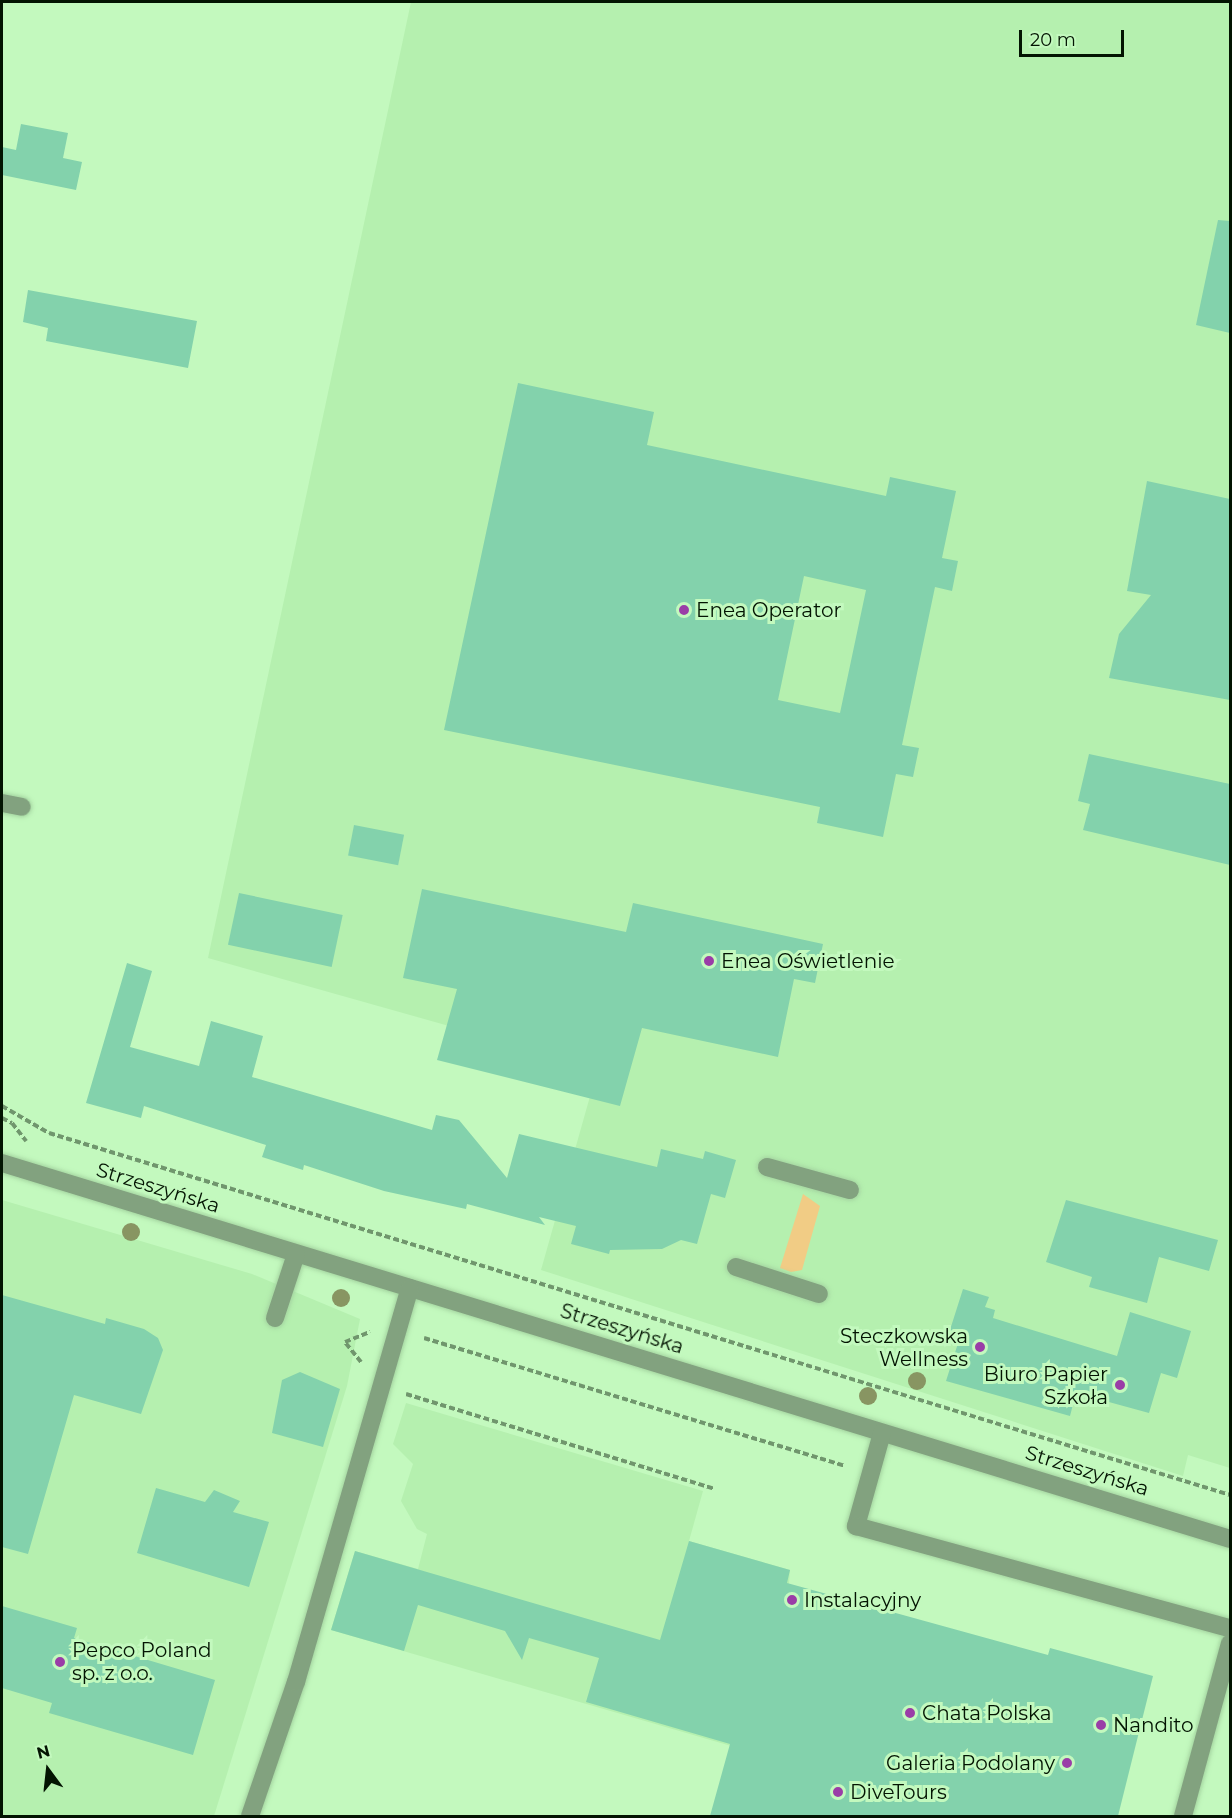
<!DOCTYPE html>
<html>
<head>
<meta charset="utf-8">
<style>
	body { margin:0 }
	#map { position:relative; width:1232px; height:1818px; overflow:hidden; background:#c3f9be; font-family:Montserrat,sans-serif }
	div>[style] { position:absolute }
	.built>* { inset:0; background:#b5f0af }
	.green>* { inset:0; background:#f1cc85 }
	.building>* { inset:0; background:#83d2ac; transform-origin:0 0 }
	.path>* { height:4px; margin-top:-2px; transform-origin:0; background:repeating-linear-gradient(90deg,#70966d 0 6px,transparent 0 9px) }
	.roads { filter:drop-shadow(0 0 2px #a4d4a0) drop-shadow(0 0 2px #a4d4a0) }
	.minor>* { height:18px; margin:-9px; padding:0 9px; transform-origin:9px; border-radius:9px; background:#82a27f }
	.trees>* { width:18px; height:18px; margin:-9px; border-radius:50%; background:#889562 }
	.dots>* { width:16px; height:16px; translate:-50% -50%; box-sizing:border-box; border:3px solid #c3f9be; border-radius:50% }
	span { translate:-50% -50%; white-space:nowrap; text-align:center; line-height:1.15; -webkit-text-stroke:6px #c3f9be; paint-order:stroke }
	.poi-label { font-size:20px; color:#031402 }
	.left { translate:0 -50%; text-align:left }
	.right { translate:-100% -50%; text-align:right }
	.street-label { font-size:20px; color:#031402 }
	.frame { position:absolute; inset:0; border:3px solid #031402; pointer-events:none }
	.north { position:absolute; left:18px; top:1740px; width:60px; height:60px; -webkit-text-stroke:4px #c3f9be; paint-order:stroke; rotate:345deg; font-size:16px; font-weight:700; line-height:24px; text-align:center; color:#031402 }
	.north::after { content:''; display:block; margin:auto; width:21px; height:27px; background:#031402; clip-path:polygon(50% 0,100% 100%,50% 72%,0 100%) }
	.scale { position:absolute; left:1019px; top:30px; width:105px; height:27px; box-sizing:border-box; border:3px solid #031402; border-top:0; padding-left:8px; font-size:18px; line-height:21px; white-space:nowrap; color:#031402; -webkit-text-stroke:4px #c3f9be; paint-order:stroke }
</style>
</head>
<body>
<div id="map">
	<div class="built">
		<div style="clip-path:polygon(411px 2px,1230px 2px,1230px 1468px,1188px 1455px,1183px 1476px,541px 1270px,598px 1068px,208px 958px)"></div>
		<div style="clip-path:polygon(2px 1200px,252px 1274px,360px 1319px,347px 1386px,214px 1816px,2px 1816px)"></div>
		<div style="clip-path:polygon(406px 1403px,703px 1491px,689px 1541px,790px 1570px,776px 1759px,331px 1630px,355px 1551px,418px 1569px,427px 1534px,417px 1529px,401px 1501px,413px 1464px,393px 1444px)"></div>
	</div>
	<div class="green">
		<div style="clip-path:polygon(803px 1194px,820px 1206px,802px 1270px,791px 1272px,780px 1268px)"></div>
	</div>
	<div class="building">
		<div style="clip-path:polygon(21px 124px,68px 133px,63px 158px,82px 162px,76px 190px,2px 175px,2px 147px,16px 150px)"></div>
		<div style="clip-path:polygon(1218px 220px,1230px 221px,1230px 333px,1196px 325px)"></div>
		<div style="clip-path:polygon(28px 290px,197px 321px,188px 368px,46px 341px,48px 328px,23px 322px)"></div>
		<div style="clip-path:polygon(evenodd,518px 383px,654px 412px,647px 445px,886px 496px,890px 477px,956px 491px,942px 558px,958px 561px,952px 591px,935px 587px,902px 745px,919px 748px,913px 777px,896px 774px,883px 837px,817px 823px,820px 807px,444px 730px,518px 383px,804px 576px,866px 590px,840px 713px,778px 700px,804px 576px)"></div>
		<div style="clip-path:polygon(1147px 481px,1230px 499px,1230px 700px,1109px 678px,1119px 634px,1151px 595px,1127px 591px)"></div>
		<div style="clip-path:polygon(1089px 754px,1230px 784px,1230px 865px,1083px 830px,1090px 804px,1078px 801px)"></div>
		<div style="left:354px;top:825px;width:51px;height:31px;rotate:11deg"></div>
		<div style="clip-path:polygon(422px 889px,626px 932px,633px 903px,823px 944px,815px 983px,794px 979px,778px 1057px,642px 1028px,620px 1106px,437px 1060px,457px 989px,403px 978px)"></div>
		<div style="left:239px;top:893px;width:106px;height:53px;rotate:12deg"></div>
		<div style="clip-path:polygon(127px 963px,152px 971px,130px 1047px,199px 1066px,211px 1021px,263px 1036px,252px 1077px,432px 1130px,436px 1115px,459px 1120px,507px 1178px,519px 1134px,657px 1167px,661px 1149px,703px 1159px,705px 1151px,736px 1160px,725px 1198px,711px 1194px,697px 1244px,681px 1240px,662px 1249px,610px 1250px,609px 1254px,571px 1244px,576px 1226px,539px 1217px,545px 1225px,467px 1204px,466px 1209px,384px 1191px,304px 1165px,303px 1170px,262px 1157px,266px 1145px,144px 1106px,141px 1118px,86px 1103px)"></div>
		<div style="clip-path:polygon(1066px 1200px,1218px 1240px,1209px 1271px,1159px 1257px,1147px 1303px,1089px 1287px,1092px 1277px,1046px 1262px)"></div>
		<div style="clip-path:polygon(963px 1289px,989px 1297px,985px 1307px,995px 1310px,993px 1318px,1117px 1356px,1130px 1312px,1191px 1331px,1177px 1378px,1161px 1373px,1149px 1413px,1076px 1393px,1070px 1416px,946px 1381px,960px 1337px,949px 1333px)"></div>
		<div style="clip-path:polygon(2px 1295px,105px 1324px,106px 1318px,144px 1329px,158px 1338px,163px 1350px,141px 1414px,74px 1395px,28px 1554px,2px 1547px)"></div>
		<div style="clip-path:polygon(300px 1372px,340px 1389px,323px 1447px,272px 1433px,282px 1380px)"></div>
		<div style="clip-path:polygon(156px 1488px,205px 1502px,214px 1490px,240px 1501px,233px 1512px,269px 1522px,249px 1587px,137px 1553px)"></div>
		<div style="clip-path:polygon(689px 1541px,790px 1570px,787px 1583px,1048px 1655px,1050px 1648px,1153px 1676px,1118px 1816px,710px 1816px,730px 1744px,586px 1702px,599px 1658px,529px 1638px,522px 1660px,505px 1631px,418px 1605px,404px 1651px,331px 1630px,355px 1551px,660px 1640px)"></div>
		<div style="clip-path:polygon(2px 1606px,77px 1628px,74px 1638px,215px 1680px,193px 1755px,49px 1713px,52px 1703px,2px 1688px)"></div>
	</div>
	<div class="path">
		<div style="left:2px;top:1106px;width:54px;rotate:29.9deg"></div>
		<div style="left:49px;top:1133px;width:1235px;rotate:17.04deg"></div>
		<div style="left:2px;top:1118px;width:11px;rotate:27deg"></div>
		<div style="left:12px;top:1123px;width:23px;rotate:52deg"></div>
		<div style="left:424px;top:1338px;width:439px;rotate:16.9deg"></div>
		<div style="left:361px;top:1362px;width:26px;rotate:-129deg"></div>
		<div style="left:345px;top:1342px;width:27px;rotate:-22deg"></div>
		<div style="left:406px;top:1394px;width:322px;rotate:17.1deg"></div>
	</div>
	<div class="roads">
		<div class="minor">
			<div style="left:2px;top:803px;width:20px;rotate:11deg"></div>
			<div style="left:2px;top:1163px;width:1284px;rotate:17.02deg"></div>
			<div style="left:767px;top:1167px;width:86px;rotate:15.5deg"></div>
			<div style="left:736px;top:1267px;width:87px;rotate:18deg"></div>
			<div style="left:275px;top:1318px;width:67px;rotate:-71.8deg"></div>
			<div style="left:882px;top:1433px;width:97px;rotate:105.6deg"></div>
			<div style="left:856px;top:1526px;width:388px;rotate:15.3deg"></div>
			<div style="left:250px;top:1816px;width:142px;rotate:-71.1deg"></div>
			<div style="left:296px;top:1682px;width:410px;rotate:-73.9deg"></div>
			<div style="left:1183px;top:1816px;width:179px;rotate:-74.8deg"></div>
		</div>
	</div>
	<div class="trees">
		<div style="left:131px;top:1232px"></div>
		<div style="left:341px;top:1298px"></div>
		<div style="left:917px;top:1381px"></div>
		<div style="left:868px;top:1396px"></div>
	</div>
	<div class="dots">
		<div style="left:684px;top:610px;background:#9a3da7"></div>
		<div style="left:709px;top:961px;background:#9a3da7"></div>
		<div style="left:980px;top:1347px;background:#9a3da7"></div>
		<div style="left:1120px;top:1385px;background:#9a3da7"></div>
		<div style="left:792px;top:1600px;background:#9a3da7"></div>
		<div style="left:60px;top:1662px;background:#9a3da7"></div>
		<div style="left:910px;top:1713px;background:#9a3da7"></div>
		<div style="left:1101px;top:1725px;background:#9a3da7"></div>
		<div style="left:1067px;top:1763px;background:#9a3da7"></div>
		<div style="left:838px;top:1792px;background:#9a3da7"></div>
	</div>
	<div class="poi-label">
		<span class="left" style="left:696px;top:610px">Enea Operator</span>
		<span class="left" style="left:721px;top:961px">Enea Oświetlenie</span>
		<span class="right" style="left:968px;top:1348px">Steczkowska<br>Wellness</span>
		<span class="right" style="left:1108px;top:1386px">Biuro Papier<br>Szkoła</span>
		<span class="left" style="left:804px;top:1600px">Instalacyjny</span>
		<span class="left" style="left:72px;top:1662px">Pepco Poland<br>sp. z o.o.</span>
		<span class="left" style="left:922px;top:1713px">Chata Polska</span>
		<span class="left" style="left:1113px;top:1725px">Nandito</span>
		<span class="right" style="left:1055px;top:1763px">Galeria Podolany</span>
		<span class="left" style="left:850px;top:1792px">DiveTours</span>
	</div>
	<div class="street-label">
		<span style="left:158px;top:1188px;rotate:17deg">Strzeszyńska</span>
		<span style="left:622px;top:1329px;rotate:17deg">Strzeszyńska</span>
		<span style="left:1087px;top:1471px;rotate:17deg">Strzeszyńska</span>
	</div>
	<div class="frame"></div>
	<div class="north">N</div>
	<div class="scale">20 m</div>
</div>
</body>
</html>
